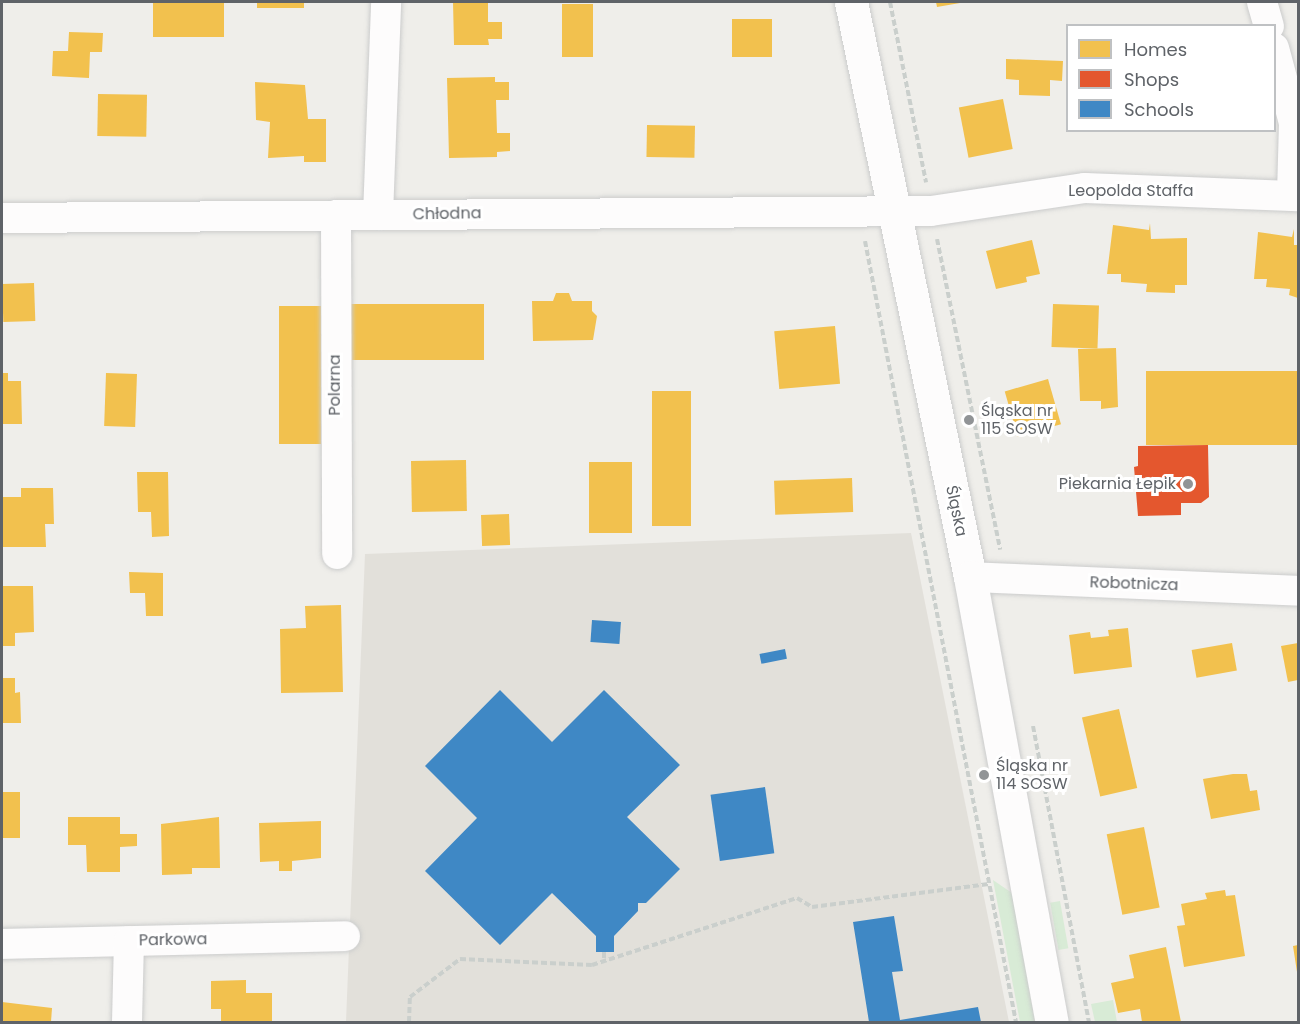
<!DOCTYPE html>
<html>
<head>
<meta charset="utf-8">
<style>
	body { margin:0 }
	#map { position:relative; width:1300px; height:1024px; overflow:hidden; background:#efeeea; font-family:Poppins,sans-serif }
	div>[style] { position:absolute }
	.education>* { inset:0; background:#e2e0da }
	.green>* { inset:0; background:#d8ebd6; transform-origin:0 0 }
	.homes>* { inset:0; background:#f2c14e; transform-origin:0 0 }
	.shops>* { inset:0; background:#e4572e }
	.schools>* { inset:0; background:#3f88c5; transform-origin:0 0 }
	.path>* { height:4px; margin-top:-2px; transform-origin:0; background:repeating-linear-gradient(90deg,#cacfcc 0 6px,transparent 0 9px) }
	.roads { filter:drop-shadow(0 0 2px #cbcccc) drop-shadow(0 0 2px #cbcccc) }
	.minor>* { height:30px; margin:-15px; padding:0 15px; transform-origin:15px; border-radius:15px; background:#fdfcfc }
	.tertiary>* { height:33px; margin:-16.5px; padding:0 16.5px; transform-origin:16.5px; border-radius:16.5px; background:#fdfcfc }
	.dots>* { width:16px; height:16px; translate:-50% -50%; box-sizing:border-box; border:3px solid #fff; border-radius:50% }
	span { translate:-50% -50%; white-space:nowrap; text-align:center; line-height:1.15; -webkit-text-stroke:6px #fff; paint-order:stroke }
	.street-label { font-size:16px; color:#5f6368 }
	.poi-label { font-size:16px; color:#5f6368 }
	.left { translate:0 -50%; text-align:left }
	.right { translate:-100% -50%; text-align:right }
	.frame { position:absolute; inset:0; border:3px solid #5f6368; pointer-events:none }
	.legend { position:absolute; left:1066px; top:24px; width:210px; height:108px; box-sizing:border-box; background:#fff; border:2px solid #bfc1c3; margin:0; padding:8px 10px; list-style:none; font-size:18px; color:#5f6368 }
	.legend li { display:flex; align-items:center; gap:12px; height:30px }
	.legend b { width:30px; border:2px solid #bfc1c3 }
</style>
</head>
<body>
<div id="map">
	<div class="education">
		<div style="clip-path:polygon(911px 533px,1009px 1022px,346px 1022px,365px 554px)"></div>
	</div>
	<div class="green">
		<div style="clip-path:polygon(993px 880px,1012px 893px,1035px 1022px,1020px 1022px)"></div>
		<div style="left:1060px;top:901px;width:48px;height:10px;rotate:80deg"></div>
		<div style="clip-path:polygon(1113px 1000px,1117px 1022px,1095px 1022px,1091px 1004px)"></div>
	</div>
	<div class="homes">
		<div style="left:153px;top:2px;width:71px;height:35px"></div>
		<div style="left:257px;top:2px;width:47px;height:6px"></div>
		<div style="clip-path:polygon(453px 2px,488px 2px,488px 22px,502px 22px,502px 39px,488px 39px,489px 45px,454px 45px)"></div>
		<div style="clip-path:polygon(936px 2px,960px 2px,960px 3px,937px 7px)"></div>
		<div style="left:593px;top:4px;width:53px;height:31px;rotate:90deg"></div>
		<div style="left:732px;top:19px;width:40px;height:38px"></div>
		<div style="clip-path:polygon(69px 32px,103px 33px,102px 52px,90px 52px,89px 78px,52px 76px,53px 51px,68px 51px)"></div>
		<div style="clip-path:polygon(1006px 59px,1063px 61px,1062px 81px,1050px 80px,1050px 96px,1019px 95px,1019px 80px,1006px 79px)"></div>
		<div style="clip-path:polygon(495px 77px,495px 82px,509px 82px,509px 100px,496px 100px,497px 133px,510px 133px,510px 151px,497px 152px,497px 157px,449px 158px,447px 78px)"></div>
		<div style="clip-path:polygon(255px 82px,305px 85px,308px 119px,326px 119px,326px 162px,304px 162px,304px 156px,268px 158px,270px 122px,256px 120px)"></div>
		<div style="left:98px;top:94px;width:49px;height:42px;rotate:1deg"></div>
		<div style="left:1003px;top:99px;width:51px;height:45px;rotate:79deg"></div>
		<div style="left:647px;top:125px;width:48px;height:32px;rotate:1deg"></div>
		<div style="clip-path:polygon(1150px 223px,1151px 239px,1187px 238px,1187px 285px,1175px 285px,1175px 293px,1146px 292px,1147px 284px,1121px 282px,1121px 274px,1107px 274px,1113px 225px,1149px 230px)"></div>
		<div style="clip-path:polygon(1294px 229px,1294px 245px,1298px 245px,1298px 298px,1289px 295px,1290px 289px,1266px 287px,1267px 279px,1254px 279px,1258px 232px,1292px 237px)"></div>
		<div style="clip-path:polygon(1032px 240px,1040px 274px,1026px 277px,1027px 282px,996px 289px,986px 251px)"></div>
		<div style="left:34px;top:283px;width:38px;height:32px;rotate:88deg"></div>
		<div style="clip-path:polygon(556px 293px,569px 293px,572px 301px,592px 301px,592px 311px,597px 316px,593px 340px,533px 341px,532px 301px,553px 301px)"></div>
		<div style="left:484px;top:304px;width:56px;height:135px;rotate:90deg"></div>
		<div style="left:1053px;top:304px;width:46px;height:43px;rotate:2deg"></div>
		<div style="left:279px;top:306px;width:42px;height:138px"></div>
		<div style="left:835px;top:326px;width:58px;height:61px;rotate:85deg"></div>
		<div style="clip-path:polygon(1116px 348px,1118px 407px,1101px 409px,1101px 401px,1080px 401px,1078px 349px)"></div>
		<div style="left:1146px;top:371px;width:152px;height:74px"></div>
		<div style="clip-path:polygon(2px 373px,8px 373px,8px 381px,21px 381px,22px 424px,2px 424px)"></div>
		<div style="left:106px;top:373px;width:31px;height:53px;rotate:2deg"></div>
		<div style="left:1048px;top:379px;width:47px;height:45px;rotate:74deg"></div>
		<div style="left:652px;top:391px;width:39px;height:135px"></div>
		<div style="left:466px;top:460px;width:51px;height:55px;rotate:89deg"></div>
		<div style="left:589px;top:462px;width:43px;height:71px"></div>
		<div style="clip-path:polygon(137px 472px,168px 472px,169px 536px,152px 537px,151px 512px,138px 512px)"></div>
		<div style="left:852px;top:478px;width:34px;height:78px;rotate:88deg"></div>
		<div style="clip-path:polygon(21px 488px,53px 488px,54px 524px,45px 524px,46px 547px,2px 547px,2px 497px,21px 497px)"></div>
		<div style="left:509px;top:514px;width:31px;height:28px;rotate:88deg"></div>
		<div style="clip-path:polygon(129px 572px,163px 573px,163px 616px,146px 616px,145px 593px,130px 593px)"></div>
		<div style="clip-path:polygon(2px 586px,33px 586px,34px 632px,15px 633px,15px 646px,2px 646px)"></div>
		<div style="clip-path:polygon(341px 605px,343px 692px,281px 693px,280px 629px,306px 628px,305px 606px)"></div>
		<div style="clip-path:polygon(1128px 628px,1132px 667px,1074px 674px,1069px 635px,1090px 632px,1091px 638px,1109px 636px,1108px 630px)"></div>
		<div style="left:1232px;top:643px;width:28px;height:41px;rotate:80deg"></div>
		<div style="clip-path:polygon(1298px 643px,1298px 680px,1288px 682px,1281px 646px)"></div>
		<div style="clip-path:polygon(2px 678px,15px 678px,15px 693px,20px 692px,21px 723px,2px 723px)"></div>
		<div style="left:1119px;top:709px;width:81px;height:38px;rotate:77deg"></div>
		<div style="clip-path:polygon(1233px 774px,1247px 774px,1250px 791px,1257px 790px,1260px 810px,1211px 819px,1203px 779px)"></div>
		<div style="left:2px;top:792px;width:18px;height:46px"></div>
		<div style="clip-path:polygon(68px 817px,120px 817px,120px 834px,137px 834px,137px 846px,120px 847px,120px 872px,87px 872px,86px 845px,68px 845px)"></div>
		<div style="clip-path:polygon(219px 817px,220px 868px,192px 868px,192px 874px,162px 875px,161px 824px)"></div>
		<div style="clip-path:polygon(321px 821px,321px 858px,292px 861px,292px 871px,279px 871px,279px 861px,260px 862px,259px 823px)"></div>
		<div style="left:1144px;top:827px;width:82px;height:38px;rotate:79deg"></div>
		<div style="clip-path:polygon(1225px 890px,1226px 896px,1235px 895px,1245px 956px,1184px 967px,1177px 926px,1185px 925px,1181px 904px,1207px 899px,1205px 893px)"></div>
		<div style="clip-path:polygon(1298px 945px,1298px 972px,1297px 972px,1293px 946px)"></div>
		<div style="clip-path:polygon(1166px 947px,1181px 1022px,1142px 1022px,1140px 1009px,1118px 1013px,1111px 983px,1134px 978px,1129px 955px)"></div>
		<div style="clip-path:polygon(246px 980px,246px 993px,272px 993px,272px 1022px,221px 1022px,221px 1009px,211px 1009px,211px 981px)"></div>
		<div style="clip-path:polygon(2px 1002px,52px 1008px,51px 1022px,2px 1022px)"></div>
	</div>
	<div class="shops">
		<div style="clip-path:polygon(1208px 445px,1209px 497px,1201px 503px,1181px 503px,1181px 515px,1138px 516px,1134px 467px,1138px 466px,1138px 446px)"></div>
	</div>
	<div class="schools">
		<div style="left:592px;top:620px;width:29px;height:22px;rotate:4deg"></div>
		<div style="left:785px;top:649px;width:10px;height:26px;rotate:79deg"></div>
		<div style="clip-path:polygon(500px 690px,552px 742px,604px 690px,680px 765px,627px 817px,680px 869px,646px 903px,638px 903px,638px 911px,614px 936px,614px 952px,596px 952px,596px 936px,552px 893px,500px 945px,425px 871px,477px 818px,425px 766px)"></div>
		<div style="left:765px;top:787px;width:67px;height:55px;rotate:82deg"></div>
		<div style="clip-path:polygon(894px 916px,903px 971px,892px 972px,900px 1020px,978px 1007px,981px 1022px,869px 1022px,853px 922px)"></div>
	</div>
	<div class="path">
		<div style="left:890px;top:2px;width:184px;rotate:78.7deg"></div>
		<div style="left:937px;top:239px;width:317px;rotate:78.5deg"></div>
		<div style="left:865px;top:241px;width:795px;rotate:79.06deg"></div>
		<div style="left:1033px;top:726px;width:301px;rotate:79.3deg"></div>
		<div style="left:604px;top:952px;width:10px;rotate:90deg"></div>
		<div style="left:409px;top:1022px;width:25px;rotate:-88deg"></div>
		<div style="left:410px;top:997px;width:63px;rotate:-37.2deg"></div>
		<div style="left:460px;top:959px;width:132px;rotate:2.6deg"></div>
		<div style="left:592px;top:965px;width:216px;rotate:-18.1deg"></div>
		<div style="left:797px;top:898px;width:17px;rotate:31deg"></div>
		<div style="left:812px;top:907px;width:178px;rotate:-7.4deg"></div>
	</div>
	<div class="roads">
		<div class="minor">
			<div style="left:1262px;top:2px;width:25px;rotate:74deg"></div>
			<div style="left:1274px;top:48px;width:78px;rotate:75.1deg"></div>
			<div style="left:1294px;top:123px;width:72px;rotate:91.6deg"></div>
			<div style="left:336px;top:215px;width:339px;rotate:89.8deg"></div>
			<div style="left:378px;top:215px;width:213px;rotate:-87.8deg"></div>
			<div style="left:2px;top:218px;width:929px;rotate:-0.43deg"></div>
			<div style="left:931px;top:211px;width:156px;rotate:-8.5deg"></div>
			<div style="left:1085px;top:188px;width:213px;rotate:2.2deg"></div>
			<div style="left:970px;top:577px;width:328px;rotate:2.4deg"></div>
			<div style="left:2px;top:944px;width:343px;rotate:-1.3deg"></div>
			<div style="left:127px;top:1022px;width:81px;rotate:-88.6deg"></div>
		</div>
		<div class="tertiary">
			<div style="left:851px;top:2px;width:587px;rotate:78.31deg"></div>
			<div style="left:970px;top:577px;width:452px;rotate:79.6deg"></div>
		</div>
	</div>
	<div class="dots">
		<div style="left:969px;top:420px;background:#919496"></div>
		<div style="left:1188px;top:484px;background:#919496"></div>
		<div style="left:984px;top:775px;background:#919496"></div>
	</div>
	<div class="street-label">
		<span style="left:1131px;top:191px">Leopolda Staffa</span>
		<span style="left:447px;top:214px;rotate:-1deg">Chłodna</span>
		<span style="left:335px;top:385px;rotate:-90deg">Polarna</span>
		<span style="left:956px;top:511px;rotate:78deg">Śląska</span>
		<span style="left:1134px;top:584px;rotate:2deg">Robotnicza</span>
		<span style="left:173px;top:940px;rotate:-1deg">Parkowa</span>
	</div>
	<div class="poi-label">
		<span class="left" style="left:981px;top:420px">Śląska nr<br>115 SOSW</span>
		<span class="right" style="left:1176px;top:484px">Piekarnia Łepik</span>
		<span class="left" style="left:996px;top:775px">Śląska nr<br>114 SOSW</span>
	</div>
	<div class="frame"></div>
	<ul class="legend">
	<li><b style="height:16px;background:#f2c14e"></b>Homes</li>
	<li><b style="height:16px;background:#e4572e"></b>Shops</li>
	<li><b style="height:16px;background:#3f88c5"></b>Schools</li>
	</ul>
</div>
</body>
</html>
